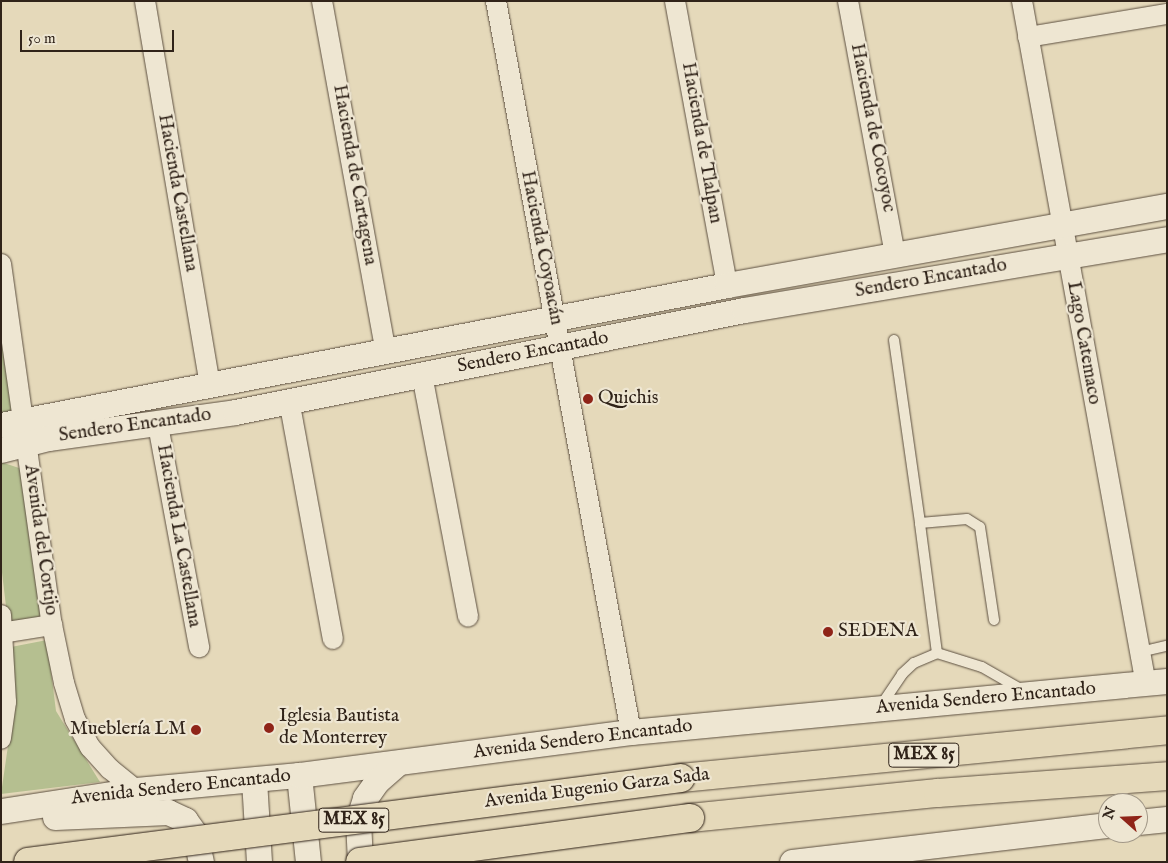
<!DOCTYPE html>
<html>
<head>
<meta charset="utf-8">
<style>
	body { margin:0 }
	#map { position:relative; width:1168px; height:863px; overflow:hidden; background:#e5d9ba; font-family:"IM FELL English",serif }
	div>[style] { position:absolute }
	.green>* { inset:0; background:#b5bf90 }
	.roads { filter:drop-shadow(0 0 1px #5d5041) drop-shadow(0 0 1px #5d5041) }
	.service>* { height:10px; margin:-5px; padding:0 5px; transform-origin:5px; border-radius:5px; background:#eee6d2 }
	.minor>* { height:20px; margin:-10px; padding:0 10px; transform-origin:10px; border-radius:10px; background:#eee6d2 }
	.tertiary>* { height:25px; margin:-12.5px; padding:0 12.5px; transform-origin:12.5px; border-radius:12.5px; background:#eee6d2 }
	.trunk>* { height:28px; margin:-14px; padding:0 14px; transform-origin:14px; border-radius:14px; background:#e5d9ba }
	.bridges { filter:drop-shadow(0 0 1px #302319) drop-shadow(0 0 1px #302319) }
	.trunk-bridge>* { height:28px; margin:-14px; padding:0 14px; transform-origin:14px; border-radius:14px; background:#e5d9ba }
	.dots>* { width:14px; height:14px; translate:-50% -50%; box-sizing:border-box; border:2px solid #eee6d2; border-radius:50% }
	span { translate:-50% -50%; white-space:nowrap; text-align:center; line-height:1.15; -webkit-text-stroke:4.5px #eee6d2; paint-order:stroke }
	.shield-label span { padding:1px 4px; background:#eee6d2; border:1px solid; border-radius:4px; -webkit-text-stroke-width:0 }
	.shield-label { font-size:18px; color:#302319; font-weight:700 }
	.street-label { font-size:19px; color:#302319 }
	.poi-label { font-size:19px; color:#302319 }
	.left { translate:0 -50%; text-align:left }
	.right { translate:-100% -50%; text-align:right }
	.frame { position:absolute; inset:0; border:2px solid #302319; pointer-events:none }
	.north { position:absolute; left:1098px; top:793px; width:50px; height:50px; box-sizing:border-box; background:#eee6d2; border:1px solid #a29888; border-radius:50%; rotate:290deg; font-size:14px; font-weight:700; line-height:20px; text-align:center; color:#302319 }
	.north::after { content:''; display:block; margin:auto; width:18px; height:22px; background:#8f2418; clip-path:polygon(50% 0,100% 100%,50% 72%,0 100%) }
	.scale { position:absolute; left:20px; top:30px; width:154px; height:22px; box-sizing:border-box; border:2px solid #302319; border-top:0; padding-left:6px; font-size:15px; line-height:18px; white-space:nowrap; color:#302319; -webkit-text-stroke:4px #eee6d2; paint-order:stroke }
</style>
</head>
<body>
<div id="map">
	<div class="green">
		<div style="clip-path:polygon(1px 320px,15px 408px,1px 415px)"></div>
		<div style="clip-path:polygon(1px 462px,25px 470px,43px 616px,8px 623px,1px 564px)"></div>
		<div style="clip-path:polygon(47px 640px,56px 711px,100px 782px,1px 794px,9px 739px,11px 647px)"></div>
	</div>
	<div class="roads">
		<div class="service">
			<div style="left:894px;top:340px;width:185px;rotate:81.9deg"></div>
			<div style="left:1140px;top:652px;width:28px;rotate:-13deg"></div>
			<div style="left:937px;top:653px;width:131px;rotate:-97.5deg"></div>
			<div style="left:920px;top:523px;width:47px;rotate:-4.9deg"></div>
			<div style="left:967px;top:519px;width:15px;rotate:32deg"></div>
			<div style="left:980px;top:527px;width:94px;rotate:81.4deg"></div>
			<div style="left:880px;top:707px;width:40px;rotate:-56deg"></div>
			<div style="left:902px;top:674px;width:16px;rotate:-43deg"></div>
			<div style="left:914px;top:663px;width:25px;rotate:-23deg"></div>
			<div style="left:937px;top:653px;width:47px;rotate:17.3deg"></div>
			<div style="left:982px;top:667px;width:48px;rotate:29.7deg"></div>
		</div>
		<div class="minor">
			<div style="left:145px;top:1px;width:389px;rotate:80.4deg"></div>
			<div style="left:322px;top:1px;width:354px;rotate:79.7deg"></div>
			<div style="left:496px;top:1px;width:743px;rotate:79.54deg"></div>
			<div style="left:675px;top:1px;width:289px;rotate:79.6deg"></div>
			<div style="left:848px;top:1px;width:257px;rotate:79.5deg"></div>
			<div style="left:1022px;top:1px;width:695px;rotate:79.72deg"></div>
			<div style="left:1028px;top:37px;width:141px;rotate:-9.4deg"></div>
			<div style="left:1px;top:264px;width:365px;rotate:82deg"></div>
			<div style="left:52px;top:625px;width:59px;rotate:78.3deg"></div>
			<div style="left:64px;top:683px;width:38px;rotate:73deg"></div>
			<div style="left:75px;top:719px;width:32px;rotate:62deg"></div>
			<div style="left:90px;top:747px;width:30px;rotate:48deg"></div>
			<div style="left:110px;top:769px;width:33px;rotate:39deg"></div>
			<div style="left:422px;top:375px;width:246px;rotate:79.2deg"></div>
			<div style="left:289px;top:400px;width:243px;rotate:79.6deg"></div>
			<div style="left:158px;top:425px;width:226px;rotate:79.5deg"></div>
			<div style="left:1px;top:615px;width:87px;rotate:86.7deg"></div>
			<div style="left:6px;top:702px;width:37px;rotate:98deg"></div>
			<div style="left:1px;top:633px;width:52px;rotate:-8.9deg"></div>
		</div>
		<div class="tertiary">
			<div style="left:1px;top:425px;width:739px;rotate:-10.91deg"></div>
			<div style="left:727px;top:285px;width:447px;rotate:-10.2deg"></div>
			<div style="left:1px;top:450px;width:49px;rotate:-14.3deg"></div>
			<div style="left:48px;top:438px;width:189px;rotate:-7.9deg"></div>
			<div style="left:235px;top:412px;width:519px;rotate:-11.33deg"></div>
			<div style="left:744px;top:310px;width:429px;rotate:-9.5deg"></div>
			<div style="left:299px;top:775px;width:87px;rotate:84.1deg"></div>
			<div style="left:254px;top:780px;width:82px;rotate:86.5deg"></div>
			<div style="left:1px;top:811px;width:137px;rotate:-8.8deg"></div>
			<div style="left:136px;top:790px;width:164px;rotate:-5.3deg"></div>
			<div style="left:299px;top:775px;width:335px;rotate:-7.4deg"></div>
			<div style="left:631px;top:732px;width:538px;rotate:-5.44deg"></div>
			<div style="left:55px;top:817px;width:113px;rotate:-2.5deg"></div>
			<div style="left:168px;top:812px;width:19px;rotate:25deg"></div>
			<div style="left:185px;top:820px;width:17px;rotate:54deg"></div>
			<div style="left:195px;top:834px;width:29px;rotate:78deg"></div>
			<div style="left:1138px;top:822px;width:29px;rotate:-6deg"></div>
			<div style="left:360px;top:862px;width:42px;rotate:-92.7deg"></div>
			<div style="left:358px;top:820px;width:23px;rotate:-72deg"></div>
			<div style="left:365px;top:798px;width:21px;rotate:-55deg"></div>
			<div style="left:377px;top:781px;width:28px;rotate:-41deg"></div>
			<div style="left:792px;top:862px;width:318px;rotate:-6.7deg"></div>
		</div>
		<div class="trunk">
			<div style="left:681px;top:778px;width:488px;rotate:-5.6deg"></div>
			<div style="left:690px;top:818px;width:249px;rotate:-5.8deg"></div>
			<div style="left:938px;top:793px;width:230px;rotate:-4.2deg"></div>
		</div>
	</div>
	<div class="bridges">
		<div class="trunk-bridge">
			<div style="left:28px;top:862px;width:658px;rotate:-7.33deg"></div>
			<div style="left:360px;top:862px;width:333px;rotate:-7.6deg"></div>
		</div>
	</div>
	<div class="dots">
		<div style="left:588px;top:399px;background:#8f2418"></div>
		<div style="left:828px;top:632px;background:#8f2418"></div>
		<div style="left:269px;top:728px;background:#8f2418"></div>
		<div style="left:196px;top:730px;background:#8f2418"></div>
	</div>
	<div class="shield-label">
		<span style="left:924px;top:755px">MEX 85</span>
		<span style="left:354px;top:820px">MEX 85</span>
	</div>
	<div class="street-label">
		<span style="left:872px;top:128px;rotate:79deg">Hacienda de Cocoyoc</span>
		<span style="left:701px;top:143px;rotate:80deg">Hacienda de Tlalpan</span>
		<span style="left:354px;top:175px;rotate:80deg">Hacienda de Cartagena</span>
		<span style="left:177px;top:193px;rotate:80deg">Hacienda Castellana</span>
		<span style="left:541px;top:248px;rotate:79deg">Hacienda Coyoacán</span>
		<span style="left:931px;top:279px;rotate:-10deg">Sendero Encantado</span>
		<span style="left:1083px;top:343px;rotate:80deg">Lago Catemaco</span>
		<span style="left:533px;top:353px;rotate:-11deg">Sendero Encantado</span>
		<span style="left:135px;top:426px;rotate:-8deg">Sendero Encantado</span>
		<span style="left:178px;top:536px;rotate:80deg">Hacienda La Castellana</span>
		<span style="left:40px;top:540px;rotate:82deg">Avenida del Cortijo</span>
		<span style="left:986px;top:699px;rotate:-5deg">Avenida Sendero Encantado</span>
		<span style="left:583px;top:740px;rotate:-7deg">Avenida Sendero Encantado</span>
		<span style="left:181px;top:788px;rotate:-6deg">Avenida Sendero Encantado</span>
		<span style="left:597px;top:789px;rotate:-7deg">Avenida Eugenio Garza Sada</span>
	</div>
	<div class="poi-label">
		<span class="left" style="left:598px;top:399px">Quichis</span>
		<span class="left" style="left:838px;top:632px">SEDENA</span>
		<span class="left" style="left:279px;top:728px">Iglesia Bautista<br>de Monterrey</span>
		<span class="right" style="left:186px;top:730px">Mueblería LM</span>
	</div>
	<div class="frame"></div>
	<div class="north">N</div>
	<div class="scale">50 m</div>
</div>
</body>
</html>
